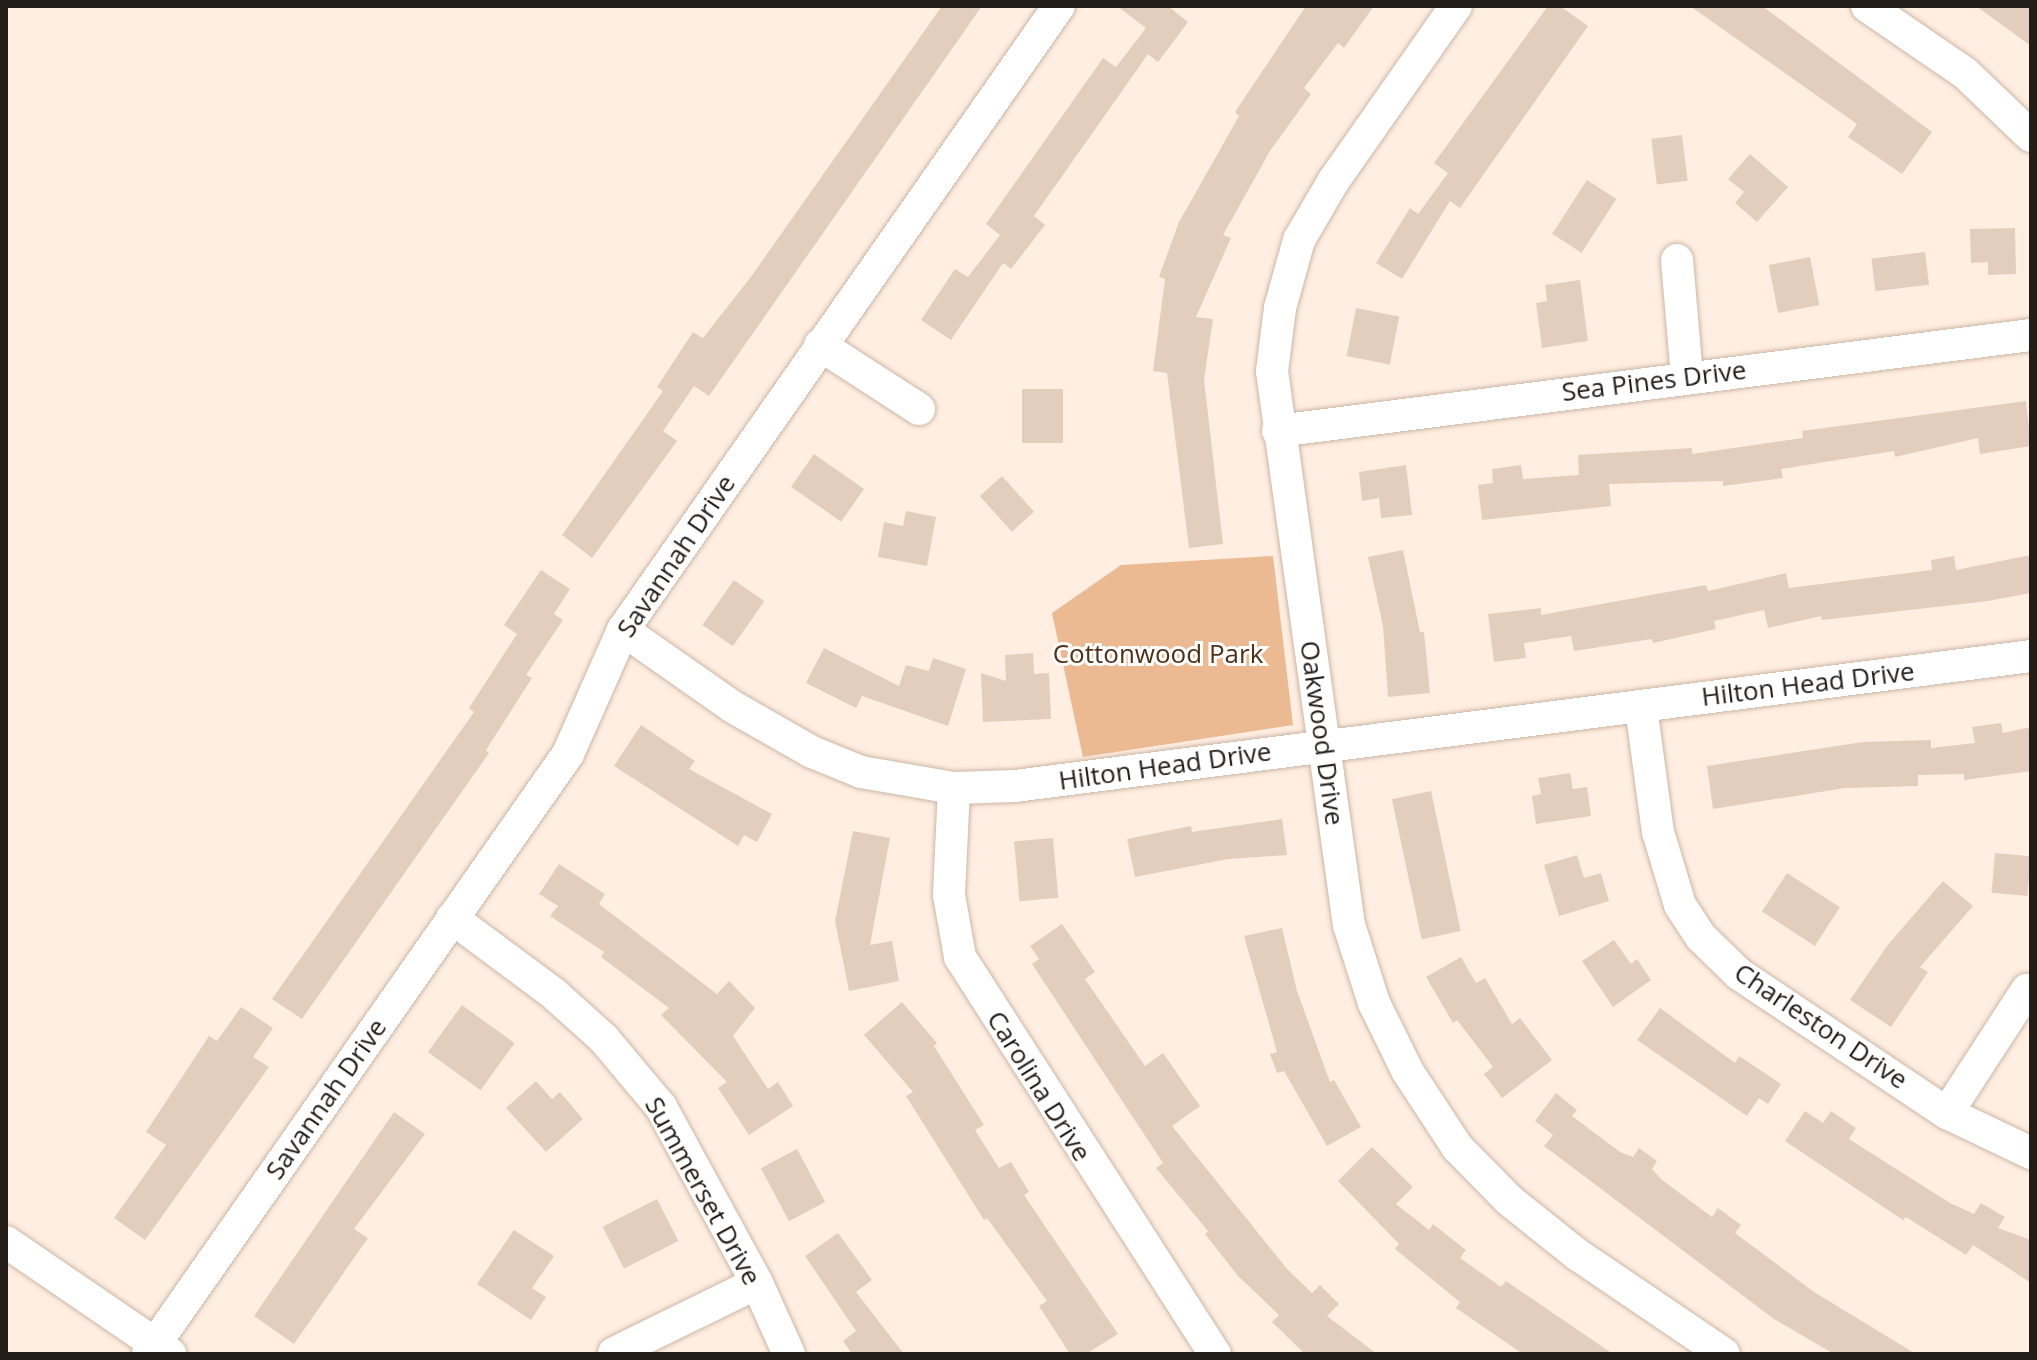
<!DOCTYPE html>
<html>
<head>
<meta charset="utf-8">
<style>
	body { margin:0 }
	#map { position:relative; width:2037px; height:1360px; overflow:hidden; background:#ffeee1; font-family:"Open Sans",sans-serif }
	div>[style] { position:absolute }
	.green>* { inset:0; background:#ebba92 }
	.building>* { inset:0; background:#e3cebe; transform-origin:0 0 }
	.roads { filter:drop-shadow(0 0 2px #cbb7a7) drop-shadow(0 0 2px #cbb7a7) }
	.minor>* { height:32px; margin:-16px; padding:0 16px; transform-origin:16px; border-radius:16px; background:#fff }
	span { translate:-50% -50%; white-space:nowrap; text-align:center; line-height:1.15; -webkit-text-stroke:6px #fff; paint-order:stroke }
	.street-label { font-size:26px; color:#241c16 }
	.park-label { font-size:26px; color:#503218 }
	.frame { position:absolute; inset:0; border:8px solid #241c16; pointer-events:none }
</style>
</head>
<body>
<div id="map">
	<div class="green">
		<div style="clip-path:polygon(1273px 556px,1293px 725px,1083px 757px,1052px 613px,1121px 565px)"></div>
	</div>
	<div class="building">
		<div style="clip-path:polygon(942px 6px,982px 6px,709px 396px,694px 386px,663px 431px,677px 441px,592px 558px,562px 535px,663px 391px,657px 387px,693px 332px,703px 338px,750px 278px)"></div>
		<div style="clip-path:polygon(1117px 6px,1168px 6px,1188px 22px,1158px 62px,1148px 54px,1034px 216px,1045px 225px,1011px 269px,1003px 263px,951px 340px,921px 320px,955px 269px,968px 277px,1000px 235px,986px 224px,1103px 58px,1116px 67px,1146px 28px)"></div>
		<div style="clip-path:polygon(1306px 6px,1374px 6px,1344px 48px,1338px 43px,1304px 88px,1311px 94px,1270px 151px,1223px 235px,1231px 238px,1196px 317px,1213px 319px,1204px 380px,1223px 544px,1189px 548px,1167px 373px,1153px 371px,1165px 279px,1159px 277px,1179px 222px,1239px 116px,1235px 112px)"></div>
		<div style="clip-path:polygon(1548px 6px,1560px 6px,1588px 26px,1460px 208px,1450px 201px,1402px 279px,1376px 263px,1410px 208px,1418px 214px,1448px 173px,1434px 163px)"></div>
		<div style="clip-path:polygon(1690px 6px,1762px 6px,1932px 132px,1902px 174px,1848px 137px,1857px 124px)"></div>
		<div style="clip-path:polygon(1976px 6px,2031px 6px,2031px 46px)"></div>
		<div style="left:1682px;top:135px;width:46px;height:31px;rotate:83deg"></div>
		<div style="clip-path:polygon(1750px 154px,1788px 187px,1757px 222px,1735px 203px,1744px 192px,1728px 179px)"></div>
		<div style="left:1587px;top:180px;width:35px;height:64px;rotate:33deg"></div>
		<div style="clip-path:polygon(2015px 228px,2016px 274px,1988px 275px,1988px 262px,1971px 263px,1970px 229px)"></div>
		<div style="left:1925px;top:252px;width:33px;height:54px;rotate:83deg"></div>
		<div style="left:1810px;top:257px;width:49px;height:42px;rotate:79deg"></div>
		<div style="clip-path:polygon(1580px 280px,1588px 341px,1542px 348px,1536px 303px,1547px 301px,1545px 285px)"></div>
		<div style="left:1356px;top:308px;width:44px;height:49px;rotate:11deg"></div>
		<div style="left:1022px;top:389px;width:41px;height:54px"></div>
		<div style="clip-path:polygon(2026px 401px,2031px 446px,1980px 454px,1978px 438px,1895px 457px,1894px 451px,1781px 469px,1783px 478px,1723px 486px,1723px 481px,1609px 484px,1611px 506px,1482px 520px,1478px 485px,1493px 483px,1492px 469px,1521px 465px,1523px 479px,1579px 475px,1578px 455px,1692px 448px,1692px 454px,1803px 438px,1802px 431px)"></div>
		<div style="left:814px;top:454px;width:61px;height:40px;rotate:35deg"></div>
		<div style="clip-path:polygon(1406px 465px,1412px 515px,1381px 518px,1379px 498px,1362px 501px,1359px 472px)"></div>
		<div style="left:1002px;top:476px;width:48px;height:30px;rotate:48deg"></div>
		<div style="clip-path:polygon(906px 511px,936px 517px,927px 566px,878px 557px,884px 522px,903px 526px)"></div>
		<div style="clip-path:polygon(1403px 550px,1420px 632px,1424px 632px,1430px 693px,1388px 697px,1383px 626px,1368px 557px)"></div>
		<div style="clip-path:polygon(2031px 555px,2031px 593px,1988px 601px,1822px 620px,1821px 616px,1768px 628px,1764px 610px,1714px 621px,1716px 629px,1653px 643px,1652px 639px,1574px 651px,1571px 636px,1524px 643px,1526px 658px,1494px 662px,1488px 614px,1541px 608px,1541px 615px,1706px 585px,1708px 591px,1786px 573px,1789px 588px,1932px 570px,1931px 560px,1954px 556px,1956px 570px)"></div>
		<div style="clip-path:polygon(541px 570px,570px 589px,554px 614px,563px 620px,526px 675px,532px 678px,486px 750px,489px 753px,302px 1019px,272px 999px,474px 712px,469px 708px,517px 634px,504px 625px)"></div>
		<div style="left:734px;top:580px;width:37px;height:55px;rotate:35deg"></div>
		<div style="clip-path:polygon(824px 648px,899px 686px,906px 665px,929px 671px,933px 658px,966px 669px,948px 726px,862px 696px,856px 708px,806px 683px)"></div>
		<div style="clip-path:polygon(1033px 653px,1034px 674px,1049px 673px,1051px 719px,983px 722px,981px 673px,1006px 681px,1005px 655px)"></div>
		<div style="clip-path:polygon(2001px 723px,2003px 733px,2031px 727px,2031px 771px,1964px 780px,1964px 774px,1918px 775px,1918px 786px,1845px 788px,1713px 809px,1707px 766px,1863px 742px,1931px 740px,1931px 748px,1975px 743px,1972px 727px)"></div>
		<div style="clip-path:polygon(641px 725px,695px 761px,689px 769px,772px 814px,757px 842px,744px 835px,738px 846px,614px 766px)"></div>
		<div style="clip-path:polygon(1570px 773px,1573px 789px,1587px 787px,1591px 816px,1536px 824px,1532px 796px,1541px 794px,1538px 778px)"></div>
		<div style="left:1431px;top:791px;width:143px;height:40px;rotate:78deg"></div>
		<div style="clip-path:polygon(1282px 819px,1287px 855px,1228px 859px,1135px 877px,1127px 839px,1191px 826px,1192px 832px)"></div>
		<div style="clip-path:polygon(853px 831px,890px 838px,870px 945px,892px 941px,899px 981px,849px 991px,835px 921px)"></div>
		<div style="left:1053px;top:838px;width:60px;height:39px;rotate:85deg"></div>
		<div style="left:1995px;top:853px;width:36px;height:40px;rotate:5deg"></div>
		<div style="clip-path:polygon(1577px 855px,1584px 878px,1601px 873px,1609px 901px,1559px 916px,1544px 865px)"></div>
		<div style="clip-path:polygon(559px 864px,605px 894px,599px 904px,717px 994px,729px 981px,755px 1008px,733px 1036px,768px 1089px,778px 1082px,793px 1106px,749px 1135px,718px 1088px,727px 1082px,661px 1015px,669px 1008px,601px 957px,604px 952px,550px 916px,558px 906px,539px 894px)"></div>
		<div style="left:1787px;top:873px;width:63px;height:46px;rotate:33deg"></div>
		<div style="clip-path:polygon(1943px 881px,1973px 906px,1920px 967px,1928px 972px,1891px 1027px,1850px 1000px,1887px 946px)"></div>
		<div style="clip-path:polygon(1062px 924px,1095px 972px,1085px 979px,1145px 1066px,1163px 1053px,1200px 1106px,1172px 1126px,1288px 1270px,1312px 1293px,1320px 1285px,1339px 1304px,1327px 1316px,1377px 1354px,1305px 1354px,1272px 1322px,1279px 1315px,1238px 1276px,1205px 1234px,1208px 1231px,1156px 1168px,1163px 1163px,1032px 964px,1039px 959px,1030px 946px)"></div>
		<div style="clip-path:polygon(1282px 928px,1297px 991px,1330px 1082px,1334px 1080px,1361px 1127px,1327px 1146px,1284px 1071px,1277px 1073px,1270px 1054px,1277px 1052px,1244px 936px)"></div>
		<div style="clip-path:polygon(1614px 940px,1631px 964px,1637px 959px,1651px 980px,1613px 1007px,1582px 961px)"></div>
		<div style="clip-path:polygon(1461px 957px,1476px 983px,1485px 978px,1512px 1024px,1520px 1018px,1552px 1060px,1502px 1098px,1484px 1074px,1493px 1067px,1457px 1020px,1453px 1023px,1426px 977px)"></div>
		<div style="clip-path:polygon(902px 1002px,937px 1043px,934px 1046px,984px 1125px,975px 1130px,999px 1168px,1011px 1162px,1029px 1192px,1024px 1195px,1118px 1334px,1086px 1354px,1070px 1354px,1039px 1306px,1047px 1301px,987px 1218px,984px 1220px,906px 1096px,913px 1092px,864px 1035px)"></div>
		<div style="left:462px;top:1005px;width:65px;height:58px;rotate:36deg"></div>
		<div style="clip-path:polygon(241px 1007px,273px 1028px,253px 1057px,269px 1067px,145px 1240px,114px 1218px,166px 1145px,146px 1132px,209px 1036px,217px 1041px)"></div>
		<div style="clip-path:polygon(1660px 1008px,1735px 1063px,1739px 1056px,1781px 1084px,1768px 1104px,1759px 1098px,1747px 1116px,1637px 1040px)"></div>
		<div style="clip-path:polygon(536px 1081px,552px 1099px,560px 1092px,583px 1119px,546px 1152px,506px 1108px)"></div>
		<div style="clip-path:polygon(1556px 1093px,1577px 1110px,1572px 1116px,1620px 1152px,1633px 1157px,1639px 1148px,1657px 1161px,1652px 1169px,1662px 1180px,1712px 1217px,1718px 1208px,1741px 1225px,1735px 1233px,1814px 1292px,1916px 1354px,1834px 1354px,1774px 1319px,1544px 1146px,1553px 1135px,1535px 1121px)"></div>
		<div style="clip-path:polygon(1805px 1111px,1823px 1123px,1831px 1111px,1856px 1128px,1849px 1139px,1950px 1203px,1974px 1214px,1981px 1203px,2005px 1217px,1998px 1228px,2031px 1240px,2031px 1283px,1973px 1245px,1966px 1255px,1906px 1217px,1903px 1220px,1785px 1141px)"></div>
		<div style="clip-path:polygon(394px 1112px,425px 1134px,354px 1229px,368px 1238px,294px 1344px,254px 1316px)"></div>
		<div style="clip-path:polygon(1372px 1147px,1413px 1187px,1396px 1204px,1429px 1230px,1433px 1224px,1466px 1250px,1460px 1258px,1501px 1287px,1506px 1281px,1613px 1354px,1523px 1354px,1456px 1308px,1460px 1302px,1395px 1249px,1399px 1244px,1338px 1181px)"></div>
		<div style="left:797px;top:1149px;width:60px;height:41px;rotate:62deg"></div>
		<div style="left:657px;top:1199px;width:47px;height:61px;rotate:63deg"></div>
		<div style="clip-path:polygon(514px 1230px,554px 1256px,532px 1288px,546px 1297px,531px 1320px,477px 1284px)"></div>
		<div style="clip-path:polygon(838px 1233px,872px 1280px,856px 1292px,904px 1354px,852px 1354px,843px 1341px,856px 1331px,805px 1256px)"></div>
	</div>
	<div class="roads">
		<div class="minor">
			<div style="left:1456px;top:6px;width:213px;rotate:125deg"></div>
			<div style="left:1334px;top:180px;width:69px;rotate:120.3deg"></div>
			<div style="left:1299px;top:240px;width:71px;rotate:105.6deg"></div>
			<div style="left:1280px;top:308px;width:64px;rotate:97.2deg"></div>
			<div style="left:1272px;top:371px;width:559px;rotate:82.09deg"></div>
			<div style="left:1349px;top:925px;width:82px;rotate:72.2deg"></div>
			<div style="left:1374px;top:1003px;width:77px;rotate:63.8deg"></div>
			<div style="left:1408px;top:1072px;width:90px;rotate:56.8deg"></div>
			<div style="left:1457px;top:1147px;width:74px;rotate:45.5deg"></div>
			<div style="left:1509px;top:1200px;width:88px;rotate:38.6deg"></div>
			<div style="left:1578px;top:1255px;width:176px;rotate:34.1deg"></div>
			<div style="left:1867px;top:6px;width:119px;rotate:34.4deg"></div>
			<div style="left:1965px;top:73px;width:91px;rotate:43.7deg"></div>
			<div style="left:1677px;top:260px;width:116px;rotate:85.1deg"></div>
			<div style="left:820px;top:345px;width:118px;rotate:32.9deg"></div>
			<div style="left:1278px;top:431px;width:759px;rotate:-7.27deg"></div>
			<div style="left:623px;top:630px;width:134px;rotate:35deg"></div>
			<div style="left:733px;top:707px;width:91px;rotate:29.7deg"></div>
			<div style="left:812px;top:752px;width:53px;rotate:22.2deg"></div>
			<div style="left:861px;top:772px;width:94px;rotate:9.8deg"></div>
			<div style="left:954px;top:788px;width:61px;rotate:-1.9deg"></div>
			<div style="left:1015px;top:786px;width:1024px;rotate:-7.29deg"></div>
			<div style="left:1641px;top:707px;width:126px;rotate:82.3deg"></div>
			<div style="left:1658px;top:832px;width:76px;rotate:73.2deg"></div>
			<div style="left:1680px;top:905px;width:38px;rotate:57deg"></div>
			<div style="left:1701px;top:937px;width:53px;rotate:44.2deg"></div>
			<div style="left:1739px;top:974px;width:250px;rotate:33.8deg"></div>
			<div style="left:1947px;top:1113px;width:93px;rotate:25.5deg"></div>
			<div style="left:954px;top:788px;width:107px;rotate:92.7deg"></div>
			<div style="left:949px;top:895px;width:63px;rotate:79.9deg"></div>
			<div style="left:960px;top:957px;width:472px;rotate:57.3deg"></div>
			<div style="left:452px;top:918px;width:126px;rotate:36.6deg"></div>
			<div style="left:553px;top:993px;width:69px;rotate:42deg"></div>
			<div style="left:604px;top:1039px;width:89px;rotate:50deg"></div>
			<div style="left:661px;top:1107px;width:200px;rotate:61.4deg"></div>
			<div style="left:757px;top:1283px;width:78px;rotate:65.7deg"></div>
			<div style="left:1947px;top:1113px;width:147px;rotate:-57deg"></div>
			<div style="left:6px;top:1242px;width:199px;rotate:34.3deg"></div>
			<div style="left:614px;top:1353px;width:159px;rotate:-26.1deg"></div>
			<div style="left:148px;top:1354px;width:732px;rotate:-55.01deg"></div>
			<div style="left:568px;top:754px;width:136px;rotate:-66.1deg"></div>
			<div style="left:623px;top:630px;width:761px;rotate:-55.06deg"></div>
		</div>
	</div>
	<div class="street-label">
		<span style="left:1654px;top:381px;rotate:-7deg">Sea Pines Drive</span>
		<span style="left:676px;top:556px;rotate:-56deg">Savannah Drive</span>
		<span style="left:1808px;top:684px;rotate:-7deg">Hilton Head Drive</span>
		<span style="left:1322px;top:733px;rotate:82deg">Oakwood Drive</span>
		<span style="left:1165px;top:766px;rotate:-8deg">Hilton Head Drive</span>
		<span style="left:1821px;top:1026px;rotate:34deg">Charleston Drive</span>
		<span style="left:1039px;top:1086px;rotate:58deg">Carolina Drive</span>
		<span style="left:326px;top:1099px;rotate:-55deg">Savannah Drive</span>
		<span style="left:703px;top:1191px;rotate:61deg">Summerset Drive</span>
	</div>
	<div class="park-label">
		<span style="left:1158px;top:654px">Cottonwood Park</span>
	</div>
	<div class="frame"></div>
</div>
</body>
</html>
